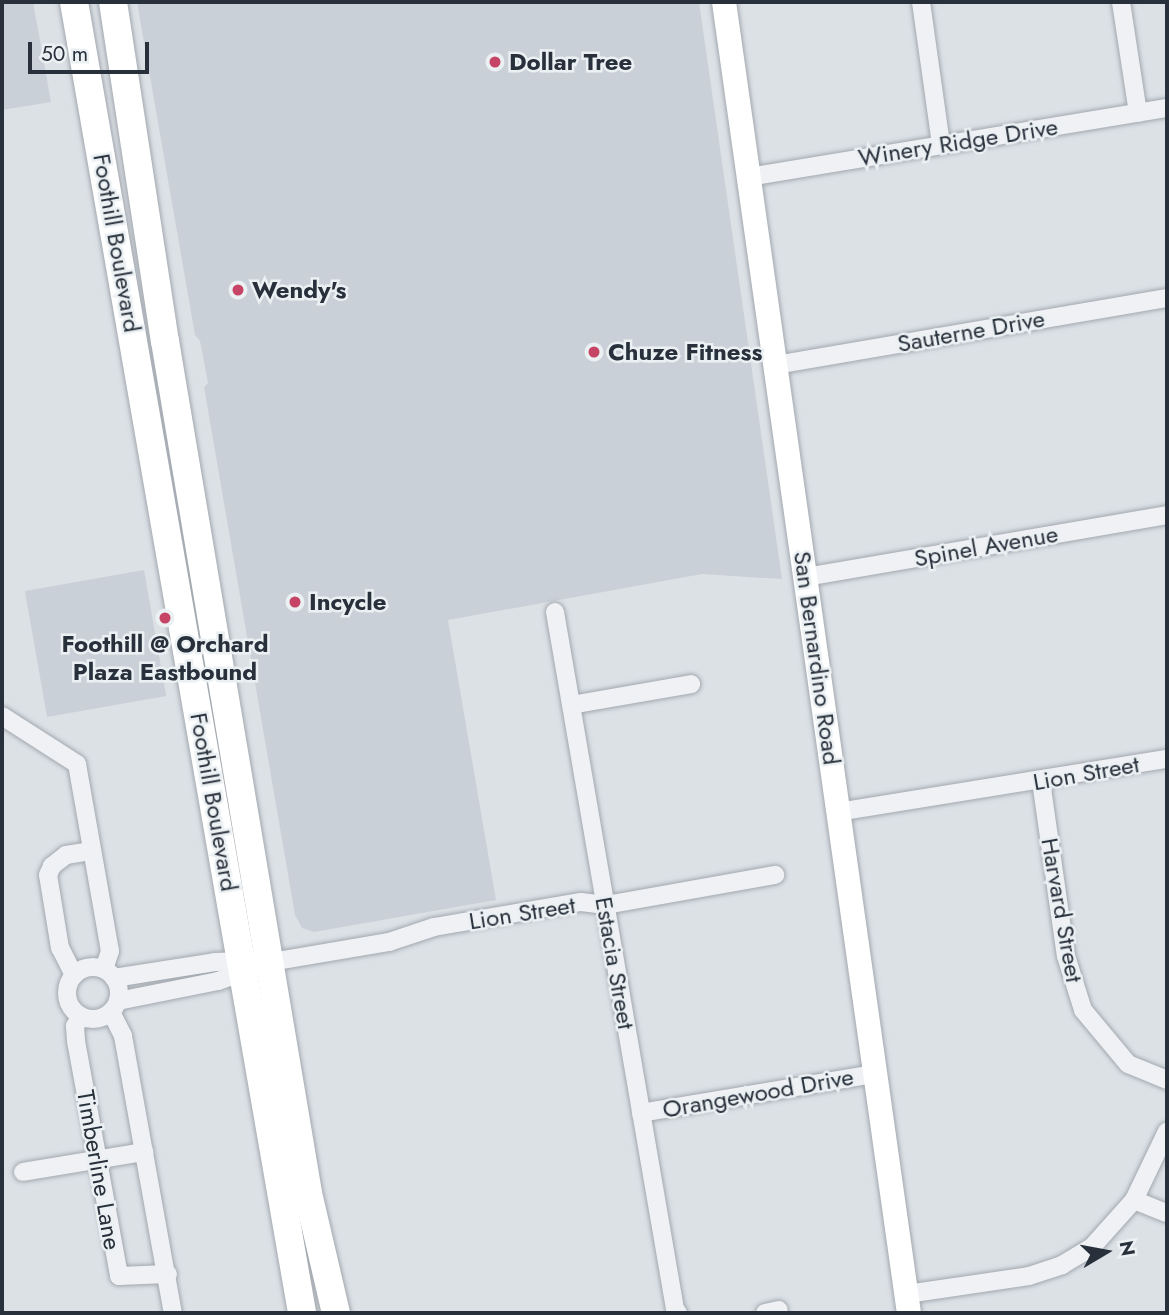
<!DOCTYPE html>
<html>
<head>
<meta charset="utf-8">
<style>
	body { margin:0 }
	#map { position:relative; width:1169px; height:1315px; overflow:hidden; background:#dce1e6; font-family:Jost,sans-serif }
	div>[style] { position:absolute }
	.built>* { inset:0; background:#cad0d7; transform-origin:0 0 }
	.roads { filter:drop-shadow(0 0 2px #a2a8af) drop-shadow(0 0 2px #a2a8af) }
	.street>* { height:18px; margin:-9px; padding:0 9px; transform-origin:9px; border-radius:9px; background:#eff1f4 }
	.street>.ring { margin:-9px; padding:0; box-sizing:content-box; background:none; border:18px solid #eff1f4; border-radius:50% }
	.secondary>* { height:24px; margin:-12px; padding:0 12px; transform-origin:12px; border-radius:12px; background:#fff }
	.primary>* { height:28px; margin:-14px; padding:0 14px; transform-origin:14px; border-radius:14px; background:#fff }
	.dots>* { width:19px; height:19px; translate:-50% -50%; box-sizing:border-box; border:4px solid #ebf0f3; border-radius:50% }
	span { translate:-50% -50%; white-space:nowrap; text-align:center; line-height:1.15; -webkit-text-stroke:5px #ebf0f3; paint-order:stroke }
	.poi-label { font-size:24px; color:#27303b; font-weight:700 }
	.left { translate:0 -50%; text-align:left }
	.street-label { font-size:24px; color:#27303b }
	.frame { position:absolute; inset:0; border:4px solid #27303b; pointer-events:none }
	.north { position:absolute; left:1071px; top:1217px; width:70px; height:70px; -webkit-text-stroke:5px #ebf0f3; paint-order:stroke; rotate:80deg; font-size:19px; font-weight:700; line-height:28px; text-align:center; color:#27303b }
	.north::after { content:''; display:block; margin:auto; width:24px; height:32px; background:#27303b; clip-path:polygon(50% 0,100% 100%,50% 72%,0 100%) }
	.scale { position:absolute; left:28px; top:42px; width:121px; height:32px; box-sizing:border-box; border:4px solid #27303b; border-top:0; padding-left:9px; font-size:21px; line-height:24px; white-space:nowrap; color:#27303b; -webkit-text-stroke:5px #ebf0f3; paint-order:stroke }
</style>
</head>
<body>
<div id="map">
	<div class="built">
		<div style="clip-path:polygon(2px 2px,33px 2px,51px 102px,2px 110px)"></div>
		<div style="clip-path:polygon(137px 2px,699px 2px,782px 579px,702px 574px,448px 620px,496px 900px,314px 932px,302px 928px,295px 915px,204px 387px,208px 383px,200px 341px,195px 335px)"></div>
		<div style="left:144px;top:570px;width:128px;height:121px;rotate:80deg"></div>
	</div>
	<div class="roads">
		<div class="street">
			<div style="left:921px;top:2px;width:144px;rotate:82deg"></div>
			<div style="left:1121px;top:2px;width:112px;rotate:81.3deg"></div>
			<div style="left:749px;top:177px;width:424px;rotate:-9.4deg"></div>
			<div style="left:775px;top:365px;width:398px;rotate:-9.7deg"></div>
			<div style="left:805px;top:577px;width:367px;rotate:-9.7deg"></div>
			<div style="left:555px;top:612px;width:707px;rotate:80.23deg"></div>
			<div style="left:675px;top:1309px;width:5px;rotate:53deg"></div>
			<div style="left:571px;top:705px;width:122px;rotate:-9.9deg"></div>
			<div style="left:2px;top:716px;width:89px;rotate:32.6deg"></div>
			<div style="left:77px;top:764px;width:190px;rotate:80deg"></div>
			<div style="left:110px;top:951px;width:19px;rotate:108deg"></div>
			<div style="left:1041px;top:781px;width:177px;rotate:81.9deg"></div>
			<div style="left:1066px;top:956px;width:57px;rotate:72.5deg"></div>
			<div style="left:1083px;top:1010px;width:70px;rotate:50.2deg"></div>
			<div style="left:1128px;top:1064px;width:42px;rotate:22.3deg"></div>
			<div style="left:838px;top:812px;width:333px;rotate:-9.2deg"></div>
			<div class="ring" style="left:67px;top:967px;width:34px;height:34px"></div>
			<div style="left:74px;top:975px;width:30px;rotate:-117deg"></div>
			<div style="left:60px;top:948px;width:74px;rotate:-99.3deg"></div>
			<div style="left:48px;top:875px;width:10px;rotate:-66deg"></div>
			<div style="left:52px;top:866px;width:18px;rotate:-38deg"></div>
			<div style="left:66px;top:855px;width:26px;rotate:-9deg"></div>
			<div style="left:114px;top:978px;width:102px;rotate:-9deg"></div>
			<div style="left:215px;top:962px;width:35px;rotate:-2deg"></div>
			<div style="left:118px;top:1001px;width:102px;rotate:-11.3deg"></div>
			<div style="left:218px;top:981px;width:56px;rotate:-19.7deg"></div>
			<div style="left:271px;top:962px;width:120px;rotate:-9.6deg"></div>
			<div style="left:389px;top:942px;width:47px;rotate:-18.4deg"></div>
			<div style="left:434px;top:927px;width:149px;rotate:-9.7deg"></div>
			<div style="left:581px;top:902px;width:25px;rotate:7deg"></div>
			<div style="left:606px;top:905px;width:172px;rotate:-10.1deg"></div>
			<div style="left:111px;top:1012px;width:27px;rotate:63deg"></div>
			<div style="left:123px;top:1036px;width:281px;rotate:79.8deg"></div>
			<div style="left:81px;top:1016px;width:12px;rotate:121deg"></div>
			<div style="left:75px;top:1026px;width:15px;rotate:86deg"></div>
			<div style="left:76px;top:1041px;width:239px;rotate:79.6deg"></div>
			<div style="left:119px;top:1276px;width:49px;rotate:-2.3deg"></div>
			<div style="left:641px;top:1113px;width:237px;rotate:-9.5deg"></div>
			<div style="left:23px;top:1172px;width:123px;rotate:-9.4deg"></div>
			<div style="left:1134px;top:1200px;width:35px;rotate:22deg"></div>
			<div style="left:907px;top:1294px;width:123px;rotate:-8.4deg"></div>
			<div style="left:1029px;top:1276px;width:35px;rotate:-18deg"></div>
			<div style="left:1062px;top:1265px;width:35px;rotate:-31deg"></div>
			<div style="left:1092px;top:1247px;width:63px;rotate:-48.2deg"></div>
			<div style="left:1134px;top:1200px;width:76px;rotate:-64.4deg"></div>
			<div style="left:765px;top:1313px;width:14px;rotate:-12deg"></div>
		</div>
		<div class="secondary">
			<div style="left:724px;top:2px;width:1324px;rotate:81.97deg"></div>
		</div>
		<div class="primary">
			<div style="left:74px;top:2px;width:1331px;rotate:80.13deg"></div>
			<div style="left:113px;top:2px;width:343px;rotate:81.3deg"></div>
			<div style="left:165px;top:341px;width:864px;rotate:80.47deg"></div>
			<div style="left:308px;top:1193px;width:123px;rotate:76.9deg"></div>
		</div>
	</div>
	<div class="dots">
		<div style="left:495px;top:62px;background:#c64567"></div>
		<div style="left:238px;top:290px;background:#c64567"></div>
		<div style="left:594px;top:352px;background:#c64567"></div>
		<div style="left:295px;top:602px;background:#c64567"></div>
		<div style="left:165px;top:618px;background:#c64567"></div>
	</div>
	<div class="poi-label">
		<span class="left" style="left:509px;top:62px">Dollar Tree</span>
		<span class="left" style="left:252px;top:290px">Wendy's</span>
		<span class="left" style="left:608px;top:352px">Chuze Fitness</span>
		<span class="left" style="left:309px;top:602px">Incycle</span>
		<span style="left:165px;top:658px">Foothill @ Orchard<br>Plaza Eastbound</span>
	</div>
	<div class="street-label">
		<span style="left:958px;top:142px;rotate:-9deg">Winery Ridge Drive</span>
		<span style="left:117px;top:243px;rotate:80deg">Foothill Boulevard</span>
		<span style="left:971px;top:331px;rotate:-10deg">Sauterne Drive</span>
		<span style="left:986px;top:546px;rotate:-10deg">Spinel Avenue</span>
		<span style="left:817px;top:658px;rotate:82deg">San Bernardino Road</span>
		<span style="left:1086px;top:773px;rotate:-10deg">Lion Street</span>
		<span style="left:214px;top:802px;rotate:80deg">Foothill Boulevard</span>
		<span style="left:1062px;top:910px;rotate:80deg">Harvard Street</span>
		<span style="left:522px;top:913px;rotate:-9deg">Lion Street</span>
		<span style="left:615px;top:963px;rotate:80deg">Estacia Street</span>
		<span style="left:758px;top:1093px;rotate:-10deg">Orangewood Drive</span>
		<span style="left:99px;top:1170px;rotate:80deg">Timberline Lane</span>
	</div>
	<div class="frame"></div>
	<div class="north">N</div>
	<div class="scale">50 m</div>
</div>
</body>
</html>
